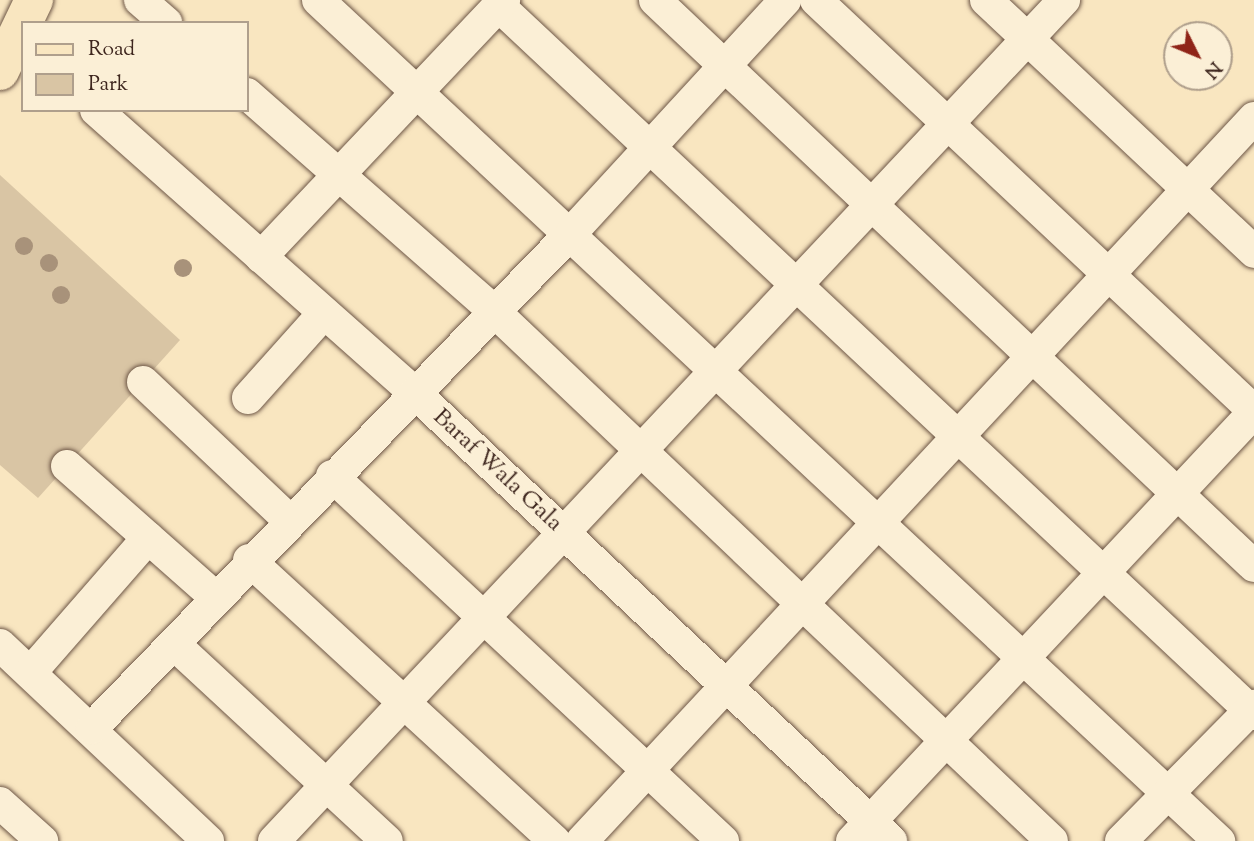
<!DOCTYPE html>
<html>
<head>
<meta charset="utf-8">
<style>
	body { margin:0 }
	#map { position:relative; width:1254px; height:841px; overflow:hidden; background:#f9e6c0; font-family:"Sorts Mill Goudy",serif }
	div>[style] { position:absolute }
	.green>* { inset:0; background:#d9c5a4 }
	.roads { filter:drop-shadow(0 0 2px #6d5646) drop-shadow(0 0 2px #6d5646) }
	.minor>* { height:32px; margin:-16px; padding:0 16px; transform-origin:16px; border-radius:16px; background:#fbefd6 }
	.major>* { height:38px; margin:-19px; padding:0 19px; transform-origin:19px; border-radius:19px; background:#f9e6c0 }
	.trees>* { width:18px; height:18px; margin:-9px; border-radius:50%; background:#a8927a }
	span { translate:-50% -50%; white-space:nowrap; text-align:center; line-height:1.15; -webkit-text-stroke:6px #fbefd6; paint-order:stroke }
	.street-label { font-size:24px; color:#3e261e }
	.legend { position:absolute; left:21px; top:21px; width:228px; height:91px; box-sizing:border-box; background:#fbefd6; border:2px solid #af9f8c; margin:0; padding:9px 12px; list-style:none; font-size:21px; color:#3e261e }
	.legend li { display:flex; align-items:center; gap:14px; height:35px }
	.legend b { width:35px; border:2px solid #af9f8c }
	.north { position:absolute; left:1163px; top:21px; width:70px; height:70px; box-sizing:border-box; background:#fbefd6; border:2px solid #af9f8c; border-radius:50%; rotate:133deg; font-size:19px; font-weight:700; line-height:28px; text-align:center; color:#3e261e }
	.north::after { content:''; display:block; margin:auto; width:24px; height:32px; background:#8f2418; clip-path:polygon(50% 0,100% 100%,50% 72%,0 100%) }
</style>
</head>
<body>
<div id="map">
	<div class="green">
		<div style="clip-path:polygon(0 175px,180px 340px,38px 498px,0 465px)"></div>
	</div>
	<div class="roads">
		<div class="minor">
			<div style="left:140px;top:0;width:35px;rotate:41deg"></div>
			<div style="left:318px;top:0;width:1233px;rotate:43.03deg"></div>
			<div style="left:655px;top:0;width:824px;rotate:43.38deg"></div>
			<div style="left:816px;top:0;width:601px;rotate:43.18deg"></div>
			<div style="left:986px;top:0;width:368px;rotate:43.2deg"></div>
			<div style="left:499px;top:6px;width:1035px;rotate:43.16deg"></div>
			<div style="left:247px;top:94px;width:330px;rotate:41.3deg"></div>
			<div style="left:495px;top:312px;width:768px;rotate:43.52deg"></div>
			<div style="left:96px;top:110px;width:426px;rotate:41.6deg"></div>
			<div style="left:415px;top:393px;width:654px;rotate:43.26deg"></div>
			<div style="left:261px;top:257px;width:354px;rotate:-46.6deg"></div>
			<div style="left:143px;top:382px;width:201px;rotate:43.4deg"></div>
			<div style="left:248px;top:398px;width:114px;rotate:-48.2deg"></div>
			<div style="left:67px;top:466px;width:199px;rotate:41.5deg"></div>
			<div style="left:332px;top:476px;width:535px;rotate:43.03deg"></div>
			<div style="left:249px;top:560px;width:415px;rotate:42.6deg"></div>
			<div style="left:174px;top:644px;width:290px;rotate:42.8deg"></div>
			<div style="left:0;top:645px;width:286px;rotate:43.3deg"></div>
			<div style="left:31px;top:672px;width:178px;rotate:-48.9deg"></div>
			<div style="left:92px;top:728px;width:690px;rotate:-45.94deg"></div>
			<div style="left:572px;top:232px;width:315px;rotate:-47.4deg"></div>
			<div style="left:0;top:803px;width:57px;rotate:42.1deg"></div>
			<div style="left:274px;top:841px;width:1154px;rotate:-46.79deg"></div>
			<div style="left:582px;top:841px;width:987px;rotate:-47.09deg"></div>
			<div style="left:852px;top:841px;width:588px;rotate:-46.86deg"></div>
			<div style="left:1121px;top:841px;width:190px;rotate:-45.4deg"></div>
		</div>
		<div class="major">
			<div style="left:0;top:71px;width:79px;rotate:-64.4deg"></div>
		</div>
	</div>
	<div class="trees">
		<div style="left:24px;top:246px"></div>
		<div style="left:49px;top:263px"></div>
		<div style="left:183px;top:268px"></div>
		<div style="left:61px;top:295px"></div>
	</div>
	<div class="street-label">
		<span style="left:497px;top:471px;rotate:43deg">Baraf Wala Gala</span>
	</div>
	<ul class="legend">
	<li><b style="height:9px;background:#f9e6c0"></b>Road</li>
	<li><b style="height:19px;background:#d9c5a4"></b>Park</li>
	</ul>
	<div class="north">N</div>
</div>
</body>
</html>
